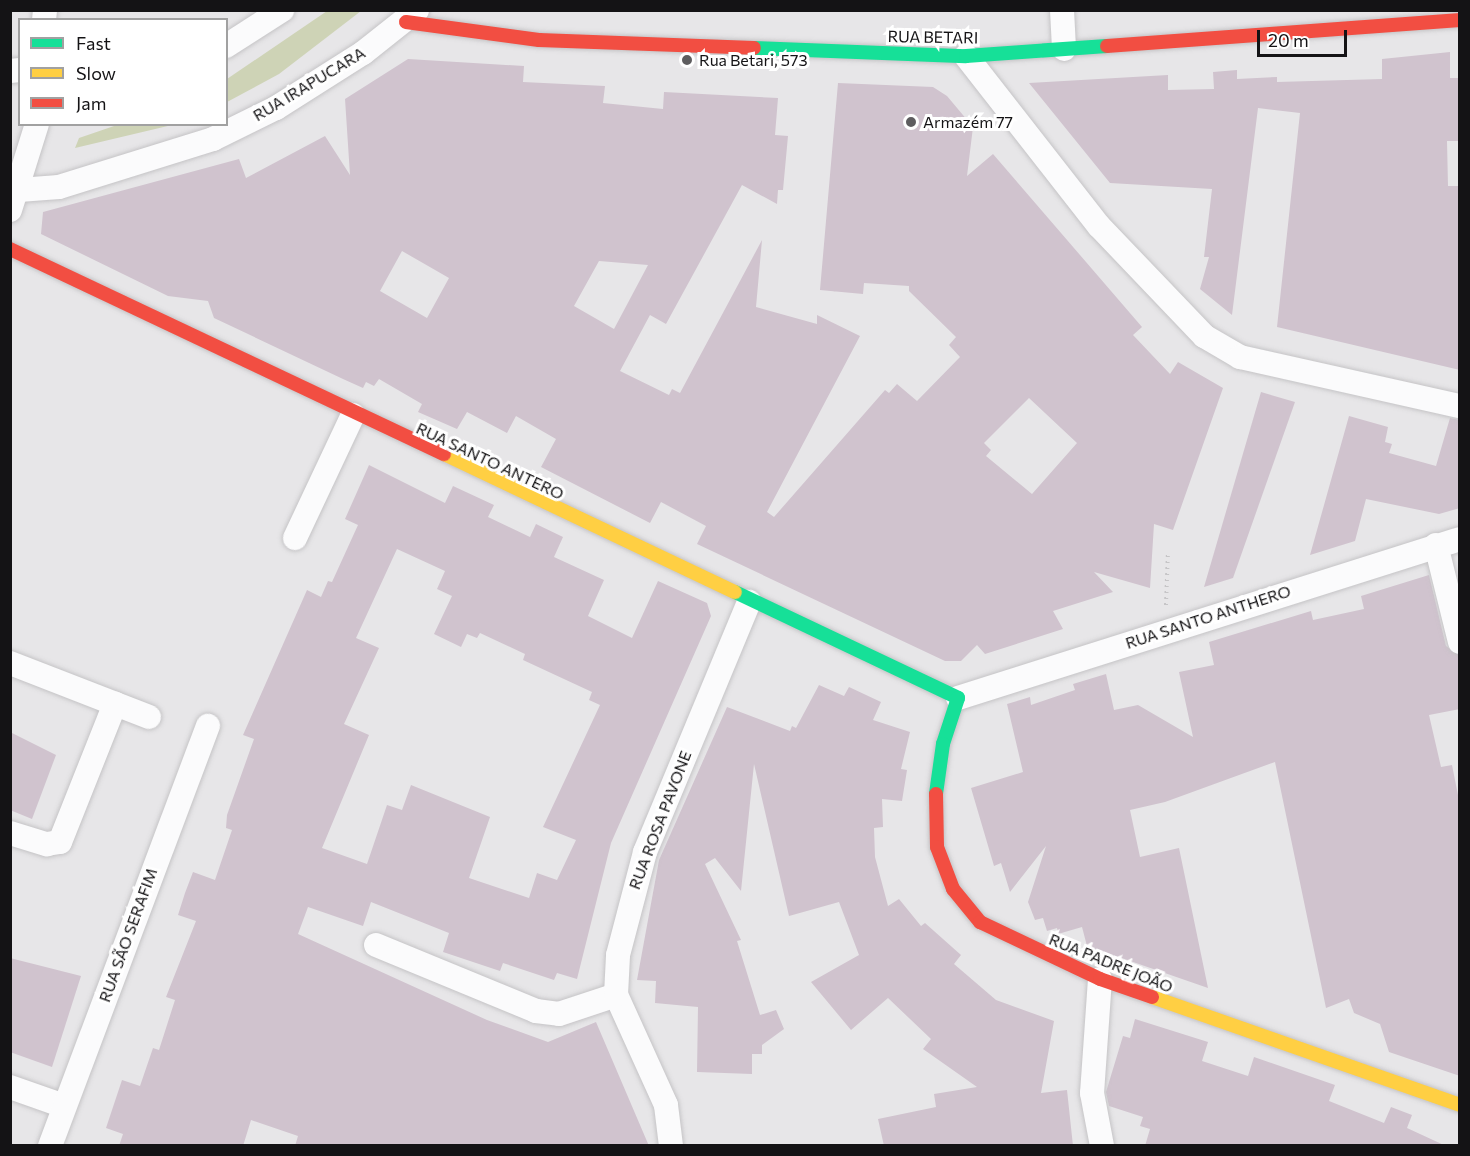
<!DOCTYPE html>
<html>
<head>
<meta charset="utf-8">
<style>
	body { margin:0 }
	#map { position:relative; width:1470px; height:1156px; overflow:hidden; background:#e7e6e8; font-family:Commissioner,sans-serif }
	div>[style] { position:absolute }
	.green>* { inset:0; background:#ced3b6 }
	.building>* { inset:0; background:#d0c3ce }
	.path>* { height:4px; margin-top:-2px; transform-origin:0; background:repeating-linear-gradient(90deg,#c6c5c7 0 1.5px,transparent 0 6px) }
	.roads { filter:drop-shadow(0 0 2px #c5c4c6) drop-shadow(0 0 2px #c5c4c6) }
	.street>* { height:24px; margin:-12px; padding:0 12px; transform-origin:12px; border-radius:12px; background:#fbfbfc }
	.fast>* { height:14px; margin:-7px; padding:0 7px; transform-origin:7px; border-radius:7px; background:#16e098 }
	.slow>* { height:14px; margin:-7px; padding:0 7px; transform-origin:7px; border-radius:7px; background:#ffcf43 }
	.jam>* { height:14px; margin:-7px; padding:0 7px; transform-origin:7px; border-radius:7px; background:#f24e42 }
	.dots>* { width:16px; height:16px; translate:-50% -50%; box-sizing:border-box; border:3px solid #fff; border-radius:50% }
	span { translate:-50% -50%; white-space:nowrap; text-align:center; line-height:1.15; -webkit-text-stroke:6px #fff; paint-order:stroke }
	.street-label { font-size:16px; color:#141315 }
	.poi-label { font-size:16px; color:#141315 }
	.left { translate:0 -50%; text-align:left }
	.frame { position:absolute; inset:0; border:12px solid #141315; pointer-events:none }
	.legend { position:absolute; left:18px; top:18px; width:210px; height:108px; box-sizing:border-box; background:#fff; border:2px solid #a1a1a1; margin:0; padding:8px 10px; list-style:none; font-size:18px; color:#141315 }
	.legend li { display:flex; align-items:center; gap:12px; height:30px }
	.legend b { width:30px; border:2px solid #a1a1a1 }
	.scale { position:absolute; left:1257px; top:30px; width:90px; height:27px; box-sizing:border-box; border:3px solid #141315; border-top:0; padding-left:8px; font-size:18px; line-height:21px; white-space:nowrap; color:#141315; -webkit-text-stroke:4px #fff; paint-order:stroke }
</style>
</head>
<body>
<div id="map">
	<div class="green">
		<div style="clip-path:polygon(327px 11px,361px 11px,279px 74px,227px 102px,227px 79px)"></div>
		<div style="clip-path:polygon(117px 125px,117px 124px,172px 125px,75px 148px,79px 138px)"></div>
	</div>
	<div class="building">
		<div style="clip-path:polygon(1450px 52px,1450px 78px,1460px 78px,1460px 141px,1447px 141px,1448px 186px,1460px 186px,1460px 370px,1277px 327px,1300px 113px,1258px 108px,1232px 315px,1200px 289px,1209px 257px,1204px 257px,1212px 189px,1110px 183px,1029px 83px,1168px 75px,1168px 90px,1214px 89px,1213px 72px,1237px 70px,1237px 79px,1277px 77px,1277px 82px,1382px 79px,1382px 59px)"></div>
		<div style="clip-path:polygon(evenodd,408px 59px,524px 66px,523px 82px,605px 86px,603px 103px,663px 109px,664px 92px,778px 98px,775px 135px,788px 136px,783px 190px,778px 190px,777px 204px,742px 185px,666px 324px,650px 315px,620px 371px,669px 395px,672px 389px,680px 393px,762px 240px,756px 307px,817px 324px,817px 315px,860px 336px,767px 512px,774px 517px,885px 390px,889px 393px,897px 384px,917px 401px,960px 357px,949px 345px,956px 337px,909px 291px,909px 286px,864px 283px,863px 294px,820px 290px,838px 83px,933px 87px,947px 96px,973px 127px,967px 176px,993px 154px,1142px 327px,1133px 335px,1170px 374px,1178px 362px,1223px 388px,1173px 530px,1154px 524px,1150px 588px,1094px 572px,1113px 592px,1053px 611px,1063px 629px,985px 654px,977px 645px,961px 661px,945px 661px,697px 544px,706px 526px,661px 502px,650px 523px,541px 467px,556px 439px,516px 416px,507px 433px,467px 412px,457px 429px,418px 412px,422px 404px,379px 379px,374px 386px,366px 382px,363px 388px,343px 379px,214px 318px,208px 301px,168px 296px,41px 234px,43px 212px,239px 159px,246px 178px,325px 136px,350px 175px,345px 99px,408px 59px,402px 251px,449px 278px,427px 318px,380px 291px,402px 251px,408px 59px,599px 261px,648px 265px,614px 329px,574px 306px,599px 261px,408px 59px,1029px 398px,1077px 443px,1032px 494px,986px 456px,991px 450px,984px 443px,1029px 398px)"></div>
		<div style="clip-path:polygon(1261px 392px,1295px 402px,1233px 578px,1204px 587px)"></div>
		<div style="clip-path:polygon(1349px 416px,1388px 427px,1385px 442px,1392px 444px,1389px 453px,1436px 466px,1450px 418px,1460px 420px,1460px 508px,1439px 514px,1366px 499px,1355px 541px,1310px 555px)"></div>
		<div style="clip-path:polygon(evenodd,369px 465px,445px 503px,453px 486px,494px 505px,488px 517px,530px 537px,536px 524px,563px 537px,554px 557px,604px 580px,588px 616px,632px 638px,658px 581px,707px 603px,711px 616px,611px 843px,577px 979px,557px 973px,554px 980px,503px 963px,500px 971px,443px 952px,449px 933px,371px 902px,363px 926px,308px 907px,298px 934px,487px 1020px,548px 1042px,596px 1022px,649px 1146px,295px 1146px,298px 1136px,251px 1120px,243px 1146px,119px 1146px,123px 1134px,106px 1128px,122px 1080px,140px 1086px,153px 1048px,159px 1050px,175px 1000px,166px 997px,196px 921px,178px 915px,185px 893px,193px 872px,215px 880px,232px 830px,226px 828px,227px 815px,254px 739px,243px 735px,307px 590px,321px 597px,328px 581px,332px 582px,358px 525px,345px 519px,369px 465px,397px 549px,445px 571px,437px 589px,452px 596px,434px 634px,461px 647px,467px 634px,477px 638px,480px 633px,525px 654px,523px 660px,592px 692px,589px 700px,600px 705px,543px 827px,576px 840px,557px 880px,537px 873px,529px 898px,469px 878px,490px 817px,411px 785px,402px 810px,387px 805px,367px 864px,322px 848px,369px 735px,344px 724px,379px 648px,356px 638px,397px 549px)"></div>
		<div style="clip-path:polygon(1429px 575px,1446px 646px,1460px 656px,1460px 709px,1429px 715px,1441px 767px,1452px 765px,1460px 805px,1460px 1076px,1389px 1052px,1380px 1024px,1354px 1013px,1349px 999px,1326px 1008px,1275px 762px,1165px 802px,1130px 810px,1140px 857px,1179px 848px,1208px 988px,1087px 946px,1082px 927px,1058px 934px,1057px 928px,1047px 931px,1043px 918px,1035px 920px,1028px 902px,1046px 846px,1010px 892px,1001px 863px,994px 866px,971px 788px,1023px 772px,1007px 704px,1030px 697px,1031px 705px,1075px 690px,1073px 684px,1106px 674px,1114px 710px,1138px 705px,1193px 737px,1179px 672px,1214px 665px,1209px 642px,1311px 611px,1313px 620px,1364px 609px,1361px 596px)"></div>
		<div style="clip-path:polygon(819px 685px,844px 696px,849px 687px,881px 702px,873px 720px,910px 732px,901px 769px,907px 770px,902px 801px,882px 799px,883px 827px,874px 828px,875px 857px,888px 906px,899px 899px,921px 926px,925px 923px,961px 955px,954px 964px,996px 1000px,1054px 1021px,1041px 1093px,1067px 1090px,1073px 1146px,884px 1146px,878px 1119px,936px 1107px,934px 1094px,977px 1087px,923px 1049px,931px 1039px,888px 998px,851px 1030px,811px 982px,859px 955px,839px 902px,789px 916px,754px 764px,741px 891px,715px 858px,705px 864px,741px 940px,737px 941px,760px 1015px,776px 1010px,784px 1029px,762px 1045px,762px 1054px,752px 1054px,752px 1074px,697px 1072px,698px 1007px,655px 1003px,656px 981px,637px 980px,659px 860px,727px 707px,790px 731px,792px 726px,796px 728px)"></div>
		<div style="clip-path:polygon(10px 732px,56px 755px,32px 819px,10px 810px)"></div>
		<div style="clip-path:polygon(10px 958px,81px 976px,52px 1067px,10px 1052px)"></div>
		<div style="clip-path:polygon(1135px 1019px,1208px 1042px,1202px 1061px,1248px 1076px,1254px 1057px,1335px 1085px,1329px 1101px,1384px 1123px,1391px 1107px,1412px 1115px,1407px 1128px,1446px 1146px,1145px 1146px,1150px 1129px,1140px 1126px,1143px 1117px,1109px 1106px,1106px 1092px,1123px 1036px,1130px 1038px)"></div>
	</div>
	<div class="path">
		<div style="left:1166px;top:605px;width:54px;rotate:-87.9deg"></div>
	</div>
	<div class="roads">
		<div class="street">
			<div style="left:1062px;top:10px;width:39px;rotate:87deg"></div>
			<div style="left:44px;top:20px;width:10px;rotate:-84deg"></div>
			<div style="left:226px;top:46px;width:67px;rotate:-32.7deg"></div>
			<div style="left:966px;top:56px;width:216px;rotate:52deg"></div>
			<div style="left:1099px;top:226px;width:152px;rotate:46.3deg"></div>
			<div style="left:1204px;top:336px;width:42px;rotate:30.3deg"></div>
			<div style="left:1240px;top:357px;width:225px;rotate:12.6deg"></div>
			<div style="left:10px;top:71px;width:10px;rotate:-6deg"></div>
			<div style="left:19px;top:190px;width:40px;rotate:-4.3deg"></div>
			<div style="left:59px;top:187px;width:161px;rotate:-17.3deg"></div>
			<div style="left:213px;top:139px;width:70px;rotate:-26.2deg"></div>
			<div style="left:276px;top:108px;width:103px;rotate:-32.3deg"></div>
			<div style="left:363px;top:53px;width:69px;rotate:-38.5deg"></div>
			<div style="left:10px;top:210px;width:90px;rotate:-72.6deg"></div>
			<div style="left:295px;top:538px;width:136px;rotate:-64.8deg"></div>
			<div style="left:1436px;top:545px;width:100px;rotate:76.1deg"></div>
			<div style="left:10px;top:663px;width:149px;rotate:21.2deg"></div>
			<div style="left:958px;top:698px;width:527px;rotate:-17.57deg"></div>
			<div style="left:10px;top:833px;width:39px;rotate:17deg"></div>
			<div style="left:47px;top:844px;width:13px;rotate:-9deg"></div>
			<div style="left:60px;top:842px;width:149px;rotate:-68.3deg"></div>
			<div style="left:376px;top:945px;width:173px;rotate:22.4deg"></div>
			<div style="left:536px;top:1011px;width:23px;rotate:7deg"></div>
			<div style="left:559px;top:1014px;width:60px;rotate:-18.4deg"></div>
			<div style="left:1100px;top:979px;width:114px;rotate:94deg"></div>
			<div style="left:1092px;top:1093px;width:54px;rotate:79.3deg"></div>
			<div style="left:10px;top:1087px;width:57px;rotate:19.4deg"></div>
			<div style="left:50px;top:1146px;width:449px;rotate:-69.4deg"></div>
			<div style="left:671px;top:1146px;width:41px;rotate:-97deg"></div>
			<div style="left:666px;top:1105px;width:121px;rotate:-114.4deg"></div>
			<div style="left:616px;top:995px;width:40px;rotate:-87.1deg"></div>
			<div style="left:618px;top:955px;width:106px;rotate:-75.3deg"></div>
			<div style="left:645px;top:852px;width:271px;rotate:-67.4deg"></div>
		</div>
		<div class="fast">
			<div style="left:754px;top:48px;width:212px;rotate:2.2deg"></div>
			<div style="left:966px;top:56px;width:141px;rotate:-4.1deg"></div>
			<div style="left:735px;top:592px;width:247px;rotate:25.4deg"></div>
			<div style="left:958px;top:698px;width:48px;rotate:108.1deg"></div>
			<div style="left:943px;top:744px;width:50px;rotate:98deg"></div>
		</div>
		<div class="slow">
			<div style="left:444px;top:454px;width:322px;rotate:25.4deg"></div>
			<div style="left:1152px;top:997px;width:326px;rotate:19.3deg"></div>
		</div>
		<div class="jam">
			<div style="left:406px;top:22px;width:134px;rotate:7.7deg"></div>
			<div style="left:539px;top:40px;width:215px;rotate:2.1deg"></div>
			<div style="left:1107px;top:46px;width:354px;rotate:-4.2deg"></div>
			<div style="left:10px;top:249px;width:480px;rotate:25.3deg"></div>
			<div style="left:936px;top:794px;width:53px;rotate:88.9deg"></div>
			<div style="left:937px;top:847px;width:45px;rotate:69.1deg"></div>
			<div style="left:953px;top:889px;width:43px;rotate:50.7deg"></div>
			<div style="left:980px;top:922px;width:133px;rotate:25.4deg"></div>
			<div style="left:1100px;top:979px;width:55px;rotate:19.1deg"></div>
		</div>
	</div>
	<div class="dots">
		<div style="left:687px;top:60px;background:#5e5d5f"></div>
		<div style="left:911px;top:122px;background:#5e5d5f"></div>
	</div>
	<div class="street-label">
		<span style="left:933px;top:37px;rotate:1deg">RUA BETARI</span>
		<span style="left:309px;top:84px;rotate:-31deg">RUA IRAPUCARA</span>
		<span style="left:490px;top:461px;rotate:25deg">RUA SANTO ANTERO</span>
		<span style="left:1208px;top:617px;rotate:-18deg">RUA SANTO ANTHERO</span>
		<span style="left:660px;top:820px;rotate:-69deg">RUA ROSA PAVONE</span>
		<span style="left:128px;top:935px;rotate:-70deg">RUA SÃO SERAFIM</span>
		<span style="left:1111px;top:963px;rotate:22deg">RUA PADRE JOÃO</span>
	</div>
	<div class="poi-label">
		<span class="left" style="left:699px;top:60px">Rua Betari, 573</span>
		<span class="left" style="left:923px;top:122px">Armazém 77</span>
	</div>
	<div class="frame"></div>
	<ul class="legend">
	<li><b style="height:8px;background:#16e098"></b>Fast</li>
	<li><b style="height:8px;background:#ffcf43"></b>Slow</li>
	<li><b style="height:8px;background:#f24e42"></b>Jam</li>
	</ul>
	<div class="scale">20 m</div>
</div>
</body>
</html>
